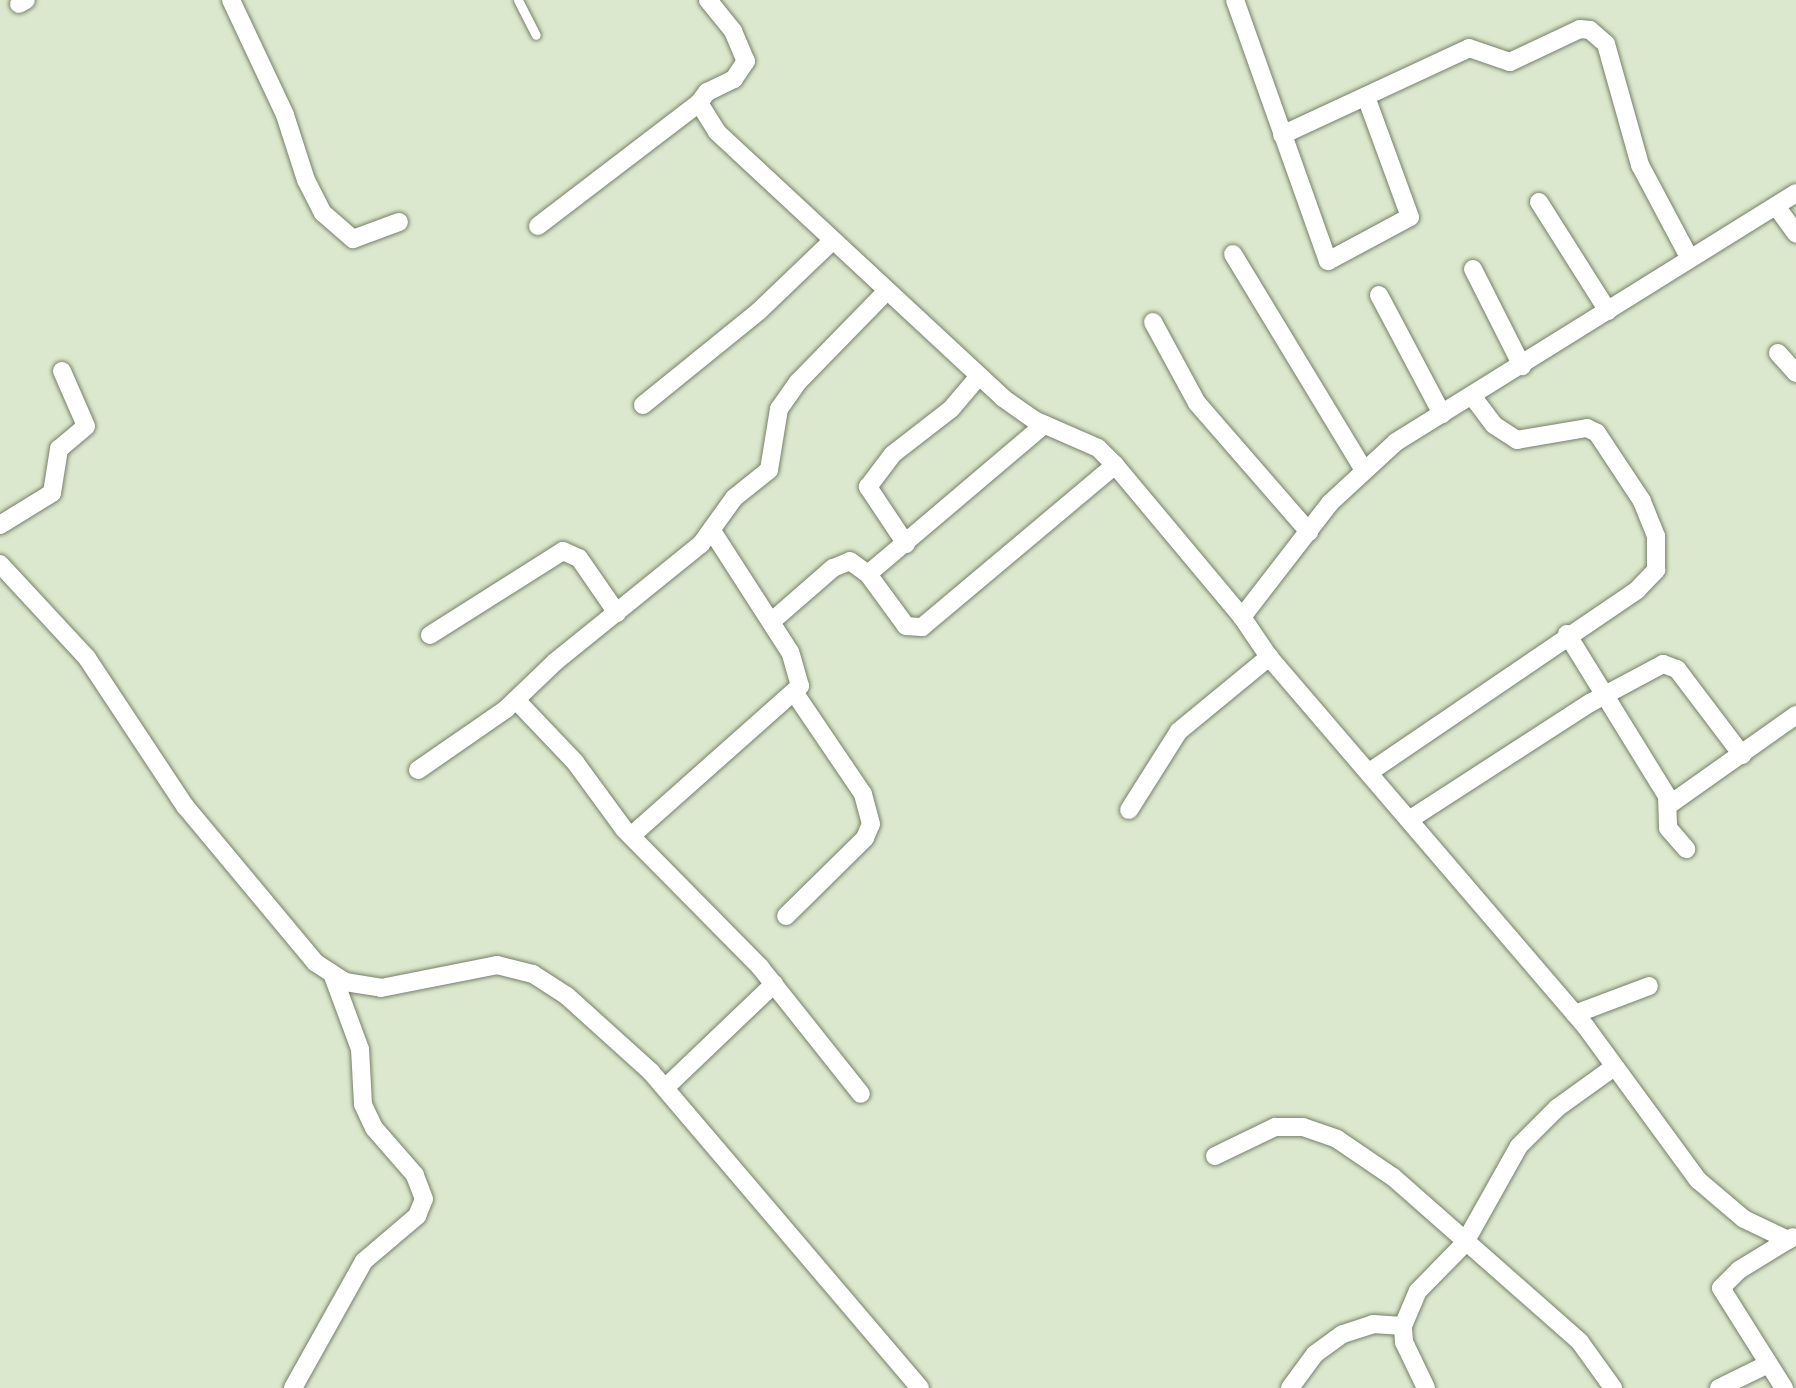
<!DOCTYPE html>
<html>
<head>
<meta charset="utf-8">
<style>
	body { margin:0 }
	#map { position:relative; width:1796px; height:1388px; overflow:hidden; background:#dce8cd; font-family:"Nunito Sans",sans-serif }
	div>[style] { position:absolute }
	.roads { filter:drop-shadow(0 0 2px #768068) drop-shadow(0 0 2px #768068) }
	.service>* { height:9px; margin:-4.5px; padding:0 4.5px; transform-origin:4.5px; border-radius:4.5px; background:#fff }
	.minor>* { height:18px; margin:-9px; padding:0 9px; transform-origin:9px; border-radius:9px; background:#fff }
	span { translate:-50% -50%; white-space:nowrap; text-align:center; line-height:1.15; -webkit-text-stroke:4.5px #dce8cd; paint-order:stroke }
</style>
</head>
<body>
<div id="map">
	<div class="roads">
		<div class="service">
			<div style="left:518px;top:0;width:39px;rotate:63deg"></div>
		</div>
		<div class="minor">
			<div style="left:231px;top:0;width:127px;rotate:64.8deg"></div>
			<div style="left:285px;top:115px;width:68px;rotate:72.1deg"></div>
			<div style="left:306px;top:180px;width:37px;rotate:63deg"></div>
			<div style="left:323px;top:213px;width:40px;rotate:41deg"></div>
			<div style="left:353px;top:239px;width:49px;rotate:-20.3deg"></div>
			<div style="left:708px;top:0;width:40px;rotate:51deg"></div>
			<div style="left:733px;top:31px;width:33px;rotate:67deg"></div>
			<div style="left:746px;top:61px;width:22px;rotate:124deg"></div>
			<div style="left:734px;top:79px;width:30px;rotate:154deg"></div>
			<div style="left:707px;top:92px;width:14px;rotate:126deg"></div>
			<div style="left:699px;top:103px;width:34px;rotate:58deg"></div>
			<div style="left:717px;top:132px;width:391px;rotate:42.9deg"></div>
			<div style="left:1003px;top:398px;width:38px;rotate:35deg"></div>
			<div style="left:1034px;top:420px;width:70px;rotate:23.6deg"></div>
			<div style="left:1098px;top:448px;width:24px;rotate:45deg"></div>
			<div style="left:1115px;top:465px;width:198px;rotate:50.1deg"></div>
			<div style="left:1242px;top:617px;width:48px;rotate:56deg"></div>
			<div style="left:1269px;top:657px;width:487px;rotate:49.4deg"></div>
			<div style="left:1586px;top:1027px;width:190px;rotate:53.8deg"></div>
			<div style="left:1698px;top:1180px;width:60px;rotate:40.3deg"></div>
			<div style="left:1744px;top:1219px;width:49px;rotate:25.5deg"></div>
			<div style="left:1235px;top:0;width:277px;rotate:70.4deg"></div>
			<div style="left:1328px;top:261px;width:93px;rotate:-28.2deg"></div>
			<div style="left:1410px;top:217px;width:128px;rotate:-110.1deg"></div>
			<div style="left:19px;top:4px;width:8px;rotate:-30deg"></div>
			<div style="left:1282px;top:135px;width:206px;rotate:-24.9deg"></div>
			<div style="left:1469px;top:48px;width:43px;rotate:18.9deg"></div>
			<div style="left:1510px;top:62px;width:77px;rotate:-25.2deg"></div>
			<div style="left:1580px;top:29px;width:10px;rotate:6deg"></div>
			<div style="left:1590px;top:30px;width:21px;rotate:41deg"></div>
			<div style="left:1606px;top:44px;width:126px;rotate:74.3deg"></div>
			<div style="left:1640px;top:165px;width:106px;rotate:62deg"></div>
			<div style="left:1539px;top:202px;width:129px;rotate:57.7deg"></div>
			<div style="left:1776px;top:206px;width:34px;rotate:54deg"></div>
			<div style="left:538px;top:226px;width:203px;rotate:-37.4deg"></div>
			<div style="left:1233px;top:254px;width:251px;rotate:58.8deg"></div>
			<div style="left:1473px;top:269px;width:109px;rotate:63.2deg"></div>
			<div style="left:1379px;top:295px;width:135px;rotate:62.1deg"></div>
			<div style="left:1153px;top:322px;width:92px;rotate:61.5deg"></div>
			<div style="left:1197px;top:403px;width:171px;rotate:49deg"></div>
			<div style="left:1778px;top:353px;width:27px;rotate:48deg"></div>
			<div style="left:643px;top:405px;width:149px;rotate:-39deg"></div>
			<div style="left:759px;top:311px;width:98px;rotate:-43.8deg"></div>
			<div style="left:0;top:525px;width:61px;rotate:-31.6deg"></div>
			<div style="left:52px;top:493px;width:45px;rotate:-81deg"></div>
			<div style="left:59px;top:449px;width:35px;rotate:-40deg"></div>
			<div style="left:86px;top:426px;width:60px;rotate:-113.6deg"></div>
			<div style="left:906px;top:544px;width:69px;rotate:-123.7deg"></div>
			<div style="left:868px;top:487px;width:41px;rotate:-52.9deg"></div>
			<div style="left:893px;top:454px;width:73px;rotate:-37.8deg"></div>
			<div style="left:951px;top:409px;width:43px;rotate:-49.7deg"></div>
			<div style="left:0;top:564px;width:128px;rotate:47.2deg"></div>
			<div style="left:87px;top:658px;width:178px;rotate:56.5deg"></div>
			<div style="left:185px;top:806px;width:204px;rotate:50.2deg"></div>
			<div style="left:316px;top:963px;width:35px;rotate:33deg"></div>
			<div style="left:345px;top:982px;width:36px;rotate:9deg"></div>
			<div style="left:381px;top:988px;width:118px;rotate:-11.2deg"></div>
			<div style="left:497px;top:965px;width:37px;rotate:14deg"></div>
			<div style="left:533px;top:974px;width:40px;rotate:32.9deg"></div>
			<div style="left:567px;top:996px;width:113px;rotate:42.1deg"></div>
			<div style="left:651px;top:1072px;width:415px;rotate:49.6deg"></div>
			<div style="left:868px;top:574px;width:231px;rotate:-40.3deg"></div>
			<div style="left:1242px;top:617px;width:144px;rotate:-52.3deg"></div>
			<div style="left:1330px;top:503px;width:90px;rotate:-42.7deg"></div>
			<div style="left:1396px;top:442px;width:471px;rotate:-31.9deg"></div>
			<div style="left:771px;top:622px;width:82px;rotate:-41.1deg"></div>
			<div style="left:833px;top:568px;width:18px;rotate:-22deg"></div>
			<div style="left:850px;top:561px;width:22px;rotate:36deg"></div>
			<div style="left:868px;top:574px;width:64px;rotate:53.8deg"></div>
			<div style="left:906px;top:626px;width:16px;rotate:4deg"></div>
			<div style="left:922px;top:627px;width:252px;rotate:-40deg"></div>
			<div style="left:1567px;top:634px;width:190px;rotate:58.3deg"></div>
			<div style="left:1667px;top:796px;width:32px;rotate:88deg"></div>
			<div style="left:1668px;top:828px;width:28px;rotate:49deg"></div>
			<div style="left:430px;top:635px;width:157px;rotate:-32.3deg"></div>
			<div style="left:563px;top:551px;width:17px;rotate:24deg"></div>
			<div style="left:579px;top:558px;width:67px;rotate:55.4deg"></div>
			<div style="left:516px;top:700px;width:86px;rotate:46.4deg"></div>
			<div style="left:575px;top:762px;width:83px;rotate:53.8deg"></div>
			<div style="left:624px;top:829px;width:194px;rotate:45.4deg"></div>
			<div style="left:760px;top:967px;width:162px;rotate:51.5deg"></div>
			<div style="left:418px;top:770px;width:107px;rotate:-34.7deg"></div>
			<div style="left:506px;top:709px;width:69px;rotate:-43.8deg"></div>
			<div style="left:556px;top:661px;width:186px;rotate:-38.9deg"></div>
			<div style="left:701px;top:544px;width:57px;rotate:-54.3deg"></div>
			<div style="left:734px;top:498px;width:45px;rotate:-38.7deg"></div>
			<div style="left:769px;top:470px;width:62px;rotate:-80.7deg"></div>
			<div style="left:779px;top:409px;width:33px;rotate:-55deg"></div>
			<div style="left:798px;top:382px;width:124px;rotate:-45.7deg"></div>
			<div style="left:1371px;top:771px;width:322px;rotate:-34.2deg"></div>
			<div style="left:1637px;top:590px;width:28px;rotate:-46deg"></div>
			<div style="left:1656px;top:570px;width:34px;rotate:-90deg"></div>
			<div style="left:1656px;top:536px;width:38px;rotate:-112deg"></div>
			<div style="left:1642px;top:501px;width:82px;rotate:-123.5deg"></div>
			<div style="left:1597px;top:433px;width:11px;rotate:-153deg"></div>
			<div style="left:1587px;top:428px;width:71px;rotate:170.3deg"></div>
			<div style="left:1517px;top:440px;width:27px;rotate:-147deg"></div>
			<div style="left:1494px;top:425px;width:36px;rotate:-127deg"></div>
			<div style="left:1669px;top:805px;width:156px;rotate:-35.3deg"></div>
			<div style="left:1129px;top:810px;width:93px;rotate:-57.7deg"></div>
			<div style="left:1179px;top:731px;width:117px;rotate:-39.4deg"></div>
			<div style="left:1412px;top:818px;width:212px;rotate:-32.9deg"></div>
			<div style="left:1590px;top:703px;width:83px;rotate:-28.1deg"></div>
			<div style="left:1663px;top:664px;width:15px;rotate:20deg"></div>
			<div style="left:1677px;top:669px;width:108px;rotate:52.9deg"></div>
			<div style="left:631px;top:836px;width:226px;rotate:-41.6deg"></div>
			<div style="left:800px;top:686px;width:35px;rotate:-106deg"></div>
			<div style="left:790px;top:652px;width:144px;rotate:-122.8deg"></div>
			<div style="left:786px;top:916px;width:111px;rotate:-44.6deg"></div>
			<div style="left:865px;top:838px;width:15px;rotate:-67deg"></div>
			<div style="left:871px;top:824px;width:31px;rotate:-105deg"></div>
			<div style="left:863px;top:794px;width:120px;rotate:-124.1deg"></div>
			<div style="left:1575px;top:1014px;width:79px;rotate:-20.7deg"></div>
			<div style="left:665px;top:1088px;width:151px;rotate:-43.7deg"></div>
			<div style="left:1215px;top:1156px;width:67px;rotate:-25.8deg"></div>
			<div style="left:1275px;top:1127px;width:28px"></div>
			<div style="left:1303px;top:1127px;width:36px;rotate:19deg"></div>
			<div style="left:1337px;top:1139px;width:68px;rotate:34.2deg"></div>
			<div style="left:1393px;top:1177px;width:249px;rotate:41.4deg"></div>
			<div style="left:1580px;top:1342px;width:57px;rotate:54.3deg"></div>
			<div style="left:293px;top:1388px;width:145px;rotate:-60.8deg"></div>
			<div style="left:364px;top:1261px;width:70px;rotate:-40.3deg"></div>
			<div style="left:417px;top:1216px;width:18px;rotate:-68deg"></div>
			<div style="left:424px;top:1199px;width:26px;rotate:-111deg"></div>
			<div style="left:415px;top:1175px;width:62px;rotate:-131.1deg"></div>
			<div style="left:374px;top:1128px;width:26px;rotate:-115deg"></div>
			<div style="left:363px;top:1104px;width:55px;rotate:-93.1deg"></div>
			<div style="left:360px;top:1049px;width:78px;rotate:-110.3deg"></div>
			<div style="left:1290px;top:1388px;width:42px;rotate:-53.7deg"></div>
			<div style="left:1315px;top:1354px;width:34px;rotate:-36deg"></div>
			<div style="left:1343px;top:1334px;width:32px;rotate:-18deg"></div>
			<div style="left:1373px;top:1324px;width:30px;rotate:4deg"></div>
			<div style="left:1426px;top:1388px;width:51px;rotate:-115.6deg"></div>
			<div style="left:1404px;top:1342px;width:16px;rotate:-94deg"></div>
			<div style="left:1403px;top:1326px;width:38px;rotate:-67deg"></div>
			<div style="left:1418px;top:1291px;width:66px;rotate:-45.6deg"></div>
			<div style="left:1464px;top:1244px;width:112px;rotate:-60.7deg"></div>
			<div style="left:1519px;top:1146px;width:54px;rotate:-45deg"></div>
			<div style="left:1557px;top:1108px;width:70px;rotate:-35.7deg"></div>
			<div style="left:1719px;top:1388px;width:55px;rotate:-26.1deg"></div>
			<div style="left:1784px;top:1388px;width:118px;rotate:-122.2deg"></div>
			<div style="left:1721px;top:1288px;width:25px;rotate:-45deg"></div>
			<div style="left:1739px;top:1270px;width:63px;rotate:-31.4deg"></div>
		</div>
	</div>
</div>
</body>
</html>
